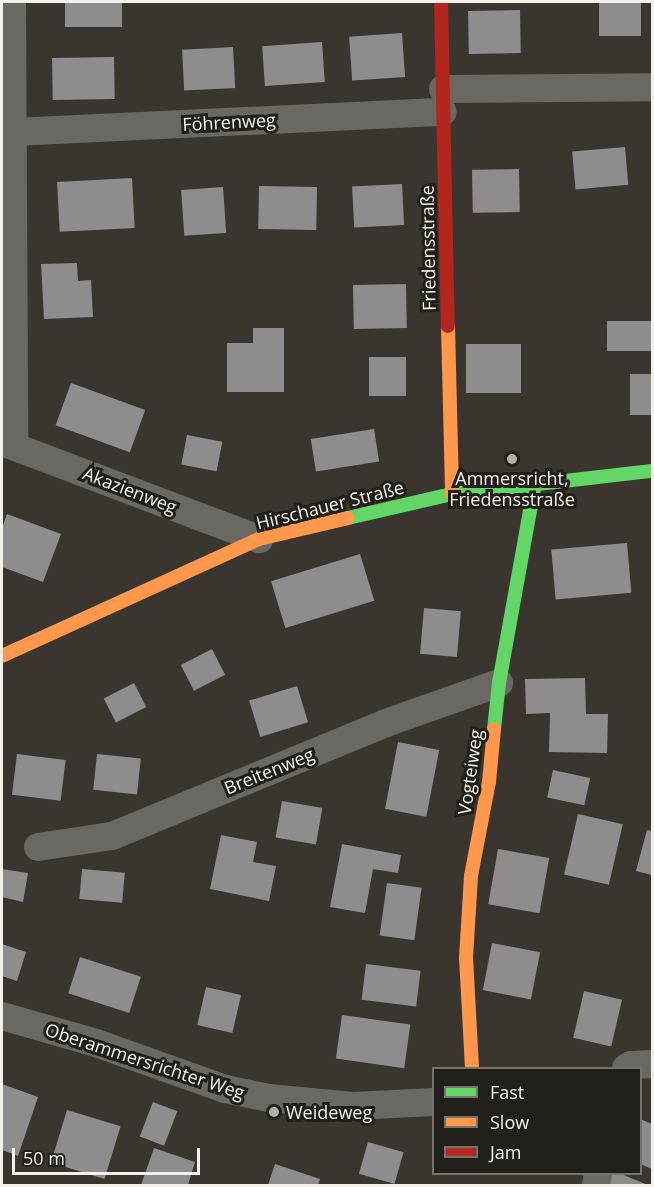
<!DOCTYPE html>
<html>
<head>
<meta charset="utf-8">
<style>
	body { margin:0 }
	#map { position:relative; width:654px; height:1187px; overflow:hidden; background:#3a352f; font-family:"Open Sans",sans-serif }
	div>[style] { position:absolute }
	.building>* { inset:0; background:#908c8d; transform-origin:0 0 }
	.street>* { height:28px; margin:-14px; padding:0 14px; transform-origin:14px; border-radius:14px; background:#6b6864 }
	.fast>* { height:14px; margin:-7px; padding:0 7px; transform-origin:7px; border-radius:7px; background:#63d668 }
	.slow>* { height:14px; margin:-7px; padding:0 7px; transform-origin:7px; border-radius:7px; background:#ff974d }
	.jam>* { height:14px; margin:-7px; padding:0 7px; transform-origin:7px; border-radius:7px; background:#b3261e }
	.dots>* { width:16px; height:16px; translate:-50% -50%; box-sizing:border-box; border:3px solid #221e19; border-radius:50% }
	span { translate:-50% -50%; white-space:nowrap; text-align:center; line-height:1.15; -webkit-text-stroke:6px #221e19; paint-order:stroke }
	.street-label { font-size:18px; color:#f5f0e9 }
	.poi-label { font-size:18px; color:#f5f0e9 }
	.left { translate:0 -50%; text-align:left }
	.frame { position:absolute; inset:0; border:3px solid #f5f0e9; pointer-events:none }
	.legend { position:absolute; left:432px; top:1067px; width:210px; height:108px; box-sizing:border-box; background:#221e19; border:2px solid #76726c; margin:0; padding:8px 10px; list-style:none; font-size:18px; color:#f5f0e9 }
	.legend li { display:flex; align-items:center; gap:12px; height:30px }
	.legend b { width:30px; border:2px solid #76726c }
	.scale { position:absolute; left:12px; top:1148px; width:188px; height:27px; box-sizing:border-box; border:3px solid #f5f0e9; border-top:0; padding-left:8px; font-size:18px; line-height:21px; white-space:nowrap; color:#f5f0e9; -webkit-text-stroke:4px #221e19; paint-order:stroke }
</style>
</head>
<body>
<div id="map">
	<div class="building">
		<div style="left:65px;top:2px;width:57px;height:25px"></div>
		<div style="left:599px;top:2px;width:42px;height:34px"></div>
		<div style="left:520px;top:10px;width:43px;height:52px;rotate:89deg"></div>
		<div style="left:402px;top:33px;width:44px;height:53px;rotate:86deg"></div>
		<div style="left:322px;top:42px;width:40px;height:60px;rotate:86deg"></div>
		<div style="left:233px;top:47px;width:41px;height:51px;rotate:87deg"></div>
		<div style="left:114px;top:57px;width:42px;height:62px;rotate:89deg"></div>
		<div style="left:625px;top:147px;width:38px;height:53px;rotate:85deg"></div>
		<div style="left:519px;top:169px;width:43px;height:47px;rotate:89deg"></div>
		<div style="left:132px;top:178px;width:50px;height:75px;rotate:87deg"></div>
		<div style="left:402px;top:184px;width:41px;height:50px;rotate:87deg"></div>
		<div style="left:259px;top:186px;width:58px;height:43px;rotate:1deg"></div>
		<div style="left:223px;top:187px;width:46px;height:42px;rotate:86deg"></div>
		<div style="clip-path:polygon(77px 263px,78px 281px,91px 280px,93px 317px,44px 319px,41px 264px)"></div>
		<div style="left:406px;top:284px;width:44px;height:53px;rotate:89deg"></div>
		<div style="left:607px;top:321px;width:45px;height:30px"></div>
		<div style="clip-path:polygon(253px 328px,284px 328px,284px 392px,227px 392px,227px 343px,253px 343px)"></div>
		<div style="left:521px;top:344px;width:49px;height:55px;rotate:90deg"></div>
		<div style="left:369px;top:357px;width:37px;height:39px"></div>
		<div style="left:630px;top:374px;width:22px;height:41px"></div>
		<div style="left:71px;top:383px;width:79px;height:45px;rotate:20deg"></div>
		<div style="left:374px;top:429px;width:33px;height:64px;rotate:81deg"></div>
		<div style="left:187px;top:435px;width:36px;height:30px;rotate:11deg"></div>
		<div style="clip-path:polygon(7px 514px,61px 534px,43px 582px,2px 567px,2px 528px)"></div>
		<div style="left:627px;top:543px;width:50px;height:76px;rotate:85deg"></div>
		<div style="left:360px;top:554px;width:49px;height:93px;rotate:73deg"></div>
		<div style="left:424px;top:608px;width:37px;height:46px;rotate:5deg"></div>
		<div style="left:212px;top:649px;width:29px;height:35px;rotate:63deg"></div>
		<div style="clip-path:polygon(585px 678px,586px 714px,608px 714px,607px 753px,549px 752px,550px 713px,526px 714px,525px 679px)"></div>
		<div style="left:134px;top:683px;width:27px;height:34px;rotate:63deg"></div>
		<div style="left:297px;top:686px;width:38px;height:50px;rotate:73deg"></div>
		<div style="left:398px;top:742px;width:42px;height:68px;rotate:11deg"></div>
		<div style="left:17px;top:754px;width:49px;height:41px;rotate:7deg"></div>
		<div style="left:97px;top:754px;width:44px;height:36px;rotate:6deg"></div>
		<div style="left:553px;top:770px;width:38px;height:28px;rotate:12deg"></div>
		<div style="left:282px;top:801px;width:41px;height:37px;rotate:10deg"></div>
		<div style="left:578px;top:814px;width:46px;height:62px;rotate:13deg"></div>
		<div style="clip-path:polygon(647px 830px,652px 831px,652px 875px,636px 871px)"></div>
		<div style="clip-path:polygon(221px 835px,257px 842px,253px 862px,276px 866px,269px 901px,210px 889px)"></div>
		<div style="clip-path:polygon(342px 844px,401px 855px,398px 873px,373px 869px,365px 913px,330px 907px)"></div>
		<div style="left:498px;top:849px;width:52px;height:56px;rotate:10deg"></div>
		<div style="clip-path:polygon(2px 869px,28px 873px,23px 902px,2px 897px)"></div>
		<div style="left:82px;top:869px;width:43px;height:30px;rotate:5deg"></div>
		<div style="left:387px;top:883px;width:35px;height:53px;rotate:8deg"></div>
		<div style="left:492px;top:943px;width:49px;height:48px;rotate:11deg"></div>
		<div style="clip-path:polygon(2px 944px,26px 952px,17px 981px,2px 976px)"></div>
		<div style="left:80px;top:957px;width:64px;height:38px;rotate:18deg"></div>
		<div style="left:366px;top:964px;width:55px;height:36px;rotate:7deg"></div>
		<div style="left:206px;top:987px;width:36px;height:39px;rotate:13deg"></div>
		<div style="left:584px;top:991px;width:39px;height:48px;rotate:13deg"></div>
		<div style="left:342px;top:1015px;width:69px;height:44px;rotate:8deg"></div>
		<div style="clip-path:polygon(2px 1084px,38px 1097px,18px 1156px,2px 1150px)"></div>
		<div style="left:153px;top:1102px;width:26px;height:37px;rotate:21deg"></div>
		<div style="left:67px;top:1110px;width:56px;height:55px;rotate:17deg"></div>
		<div style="clip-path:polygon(640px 1119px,652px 1124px,652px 1169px,640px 1164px)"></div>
		<div style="left:368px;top:1142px;width:37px;height:33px;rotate:16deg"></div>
		<div style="clip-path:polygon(154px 1148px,195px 1162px,188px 1185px,141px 1185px)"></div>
		<div style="clip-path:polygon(275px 1164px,320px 1179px,318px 1185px,268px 1185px)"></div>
		<div style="clip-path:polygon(608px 1174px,621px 1174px,648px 1185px,604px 1185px)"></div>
	</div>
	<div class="street">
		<div style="left:12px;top:2px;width:444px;rotate:89.7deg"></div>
		<div style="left:443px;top:89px;width:209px;rotate:-0.5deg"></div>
		<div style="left:14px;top:132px;width:429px;rotate:-2.7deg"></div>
		<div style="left:2px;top:442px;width:275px;rotate:20.7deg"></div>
		<div style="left:38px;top:847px;width:75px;rotate:-8.5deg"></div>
		<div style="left:112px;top:836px;width:296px;rotate:-22.4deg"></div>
		<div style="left:386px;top:723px;width:120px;rotate:-19.5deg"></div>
		<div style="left:2px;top:1016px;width:98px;rotate:16deg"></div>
		<div style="left:96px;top:1043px;width:137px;rotate:19.6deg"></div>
		<div style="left:225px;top:1089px;width:45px;rotate:11.6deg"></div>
		<div style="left:269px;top:1098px;width:84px;rotate:5.4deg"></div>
		<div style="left:353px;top:1106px;width:81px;rotate:-2.8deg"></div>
		<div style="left:626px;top:1068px;width:6px;rotate:-31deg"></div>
		<div style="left:631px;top:1065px;width:21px;rotate:-3deg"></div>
		<div style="left:596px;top:1186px;width:12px;rotate:-81deg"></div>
	</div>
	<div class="fast">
		<div style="left:348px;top:518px;width:107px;rotate:-13deg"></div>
		<div style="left:452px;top:494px;width:201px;rotate:-6.6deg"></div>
		<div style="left:494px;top:729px;width:46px;rotate:-83.8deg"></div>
		<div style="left:499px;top:683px;width:203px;rotate:-79.8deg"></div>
	</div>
	<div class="slow">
		<div style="left:448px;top:326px;width:168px;rotate:88.6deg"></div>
		<div style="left:2px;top:656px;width:282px;rotate:-24.5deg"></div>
		<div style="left:259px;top:539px;width:91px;rotate:-13.3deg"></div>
		<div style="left:472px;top:1068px;width:110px;rotate:-93.1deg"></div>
		<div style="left:466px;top:958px;width:82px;rotate:-86.5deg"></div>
		<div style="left:471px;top:876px;width:96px;rotate:-79.2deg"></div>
		<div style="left:489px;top:782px;width:53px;rotate:-84.6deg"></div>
	</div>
	<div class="jam">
		<div style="left:441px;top:2px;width:324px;rotate:88.8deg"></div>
	</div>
	<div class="dots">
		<div style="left:512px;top:459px;background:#b4afa8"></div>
		<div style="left:274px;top:1112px;background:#b4afa8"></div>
	</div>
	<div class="street-label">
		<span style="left:229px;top:122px;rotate:-3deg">Föhrenweg</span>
		<span style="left:428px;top:248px;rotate:-91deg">Friedensstraße</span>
		<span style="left:130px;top:490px;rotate:21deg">Akazienweg</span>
		<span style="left:330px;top:505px;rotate:-14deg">Hirschauer Straße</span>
		<span style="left:269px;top:771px;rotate:-22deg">Breitenweg</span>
		<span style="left:470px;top:772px;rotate:-82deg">Vogteiweg</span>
		<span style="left:145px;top:1061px;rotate:18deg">Oberammersrichter Weg</span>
	</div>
	<div class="poi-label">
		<span style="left:512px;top:489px">Ammersricht,<br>Friedensstraße</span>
		<span class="left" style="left:286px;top:1112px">Weideweg</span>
	</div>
	<div class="frame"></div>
	<ul class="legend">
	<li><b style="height:8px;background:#63d668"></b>Fast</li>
	<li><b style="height:8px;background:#ff974d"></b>Slow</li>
	<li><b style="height:8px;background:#b3261e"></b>Jam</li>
	</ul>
	<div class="scale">50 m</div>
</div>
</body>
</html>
